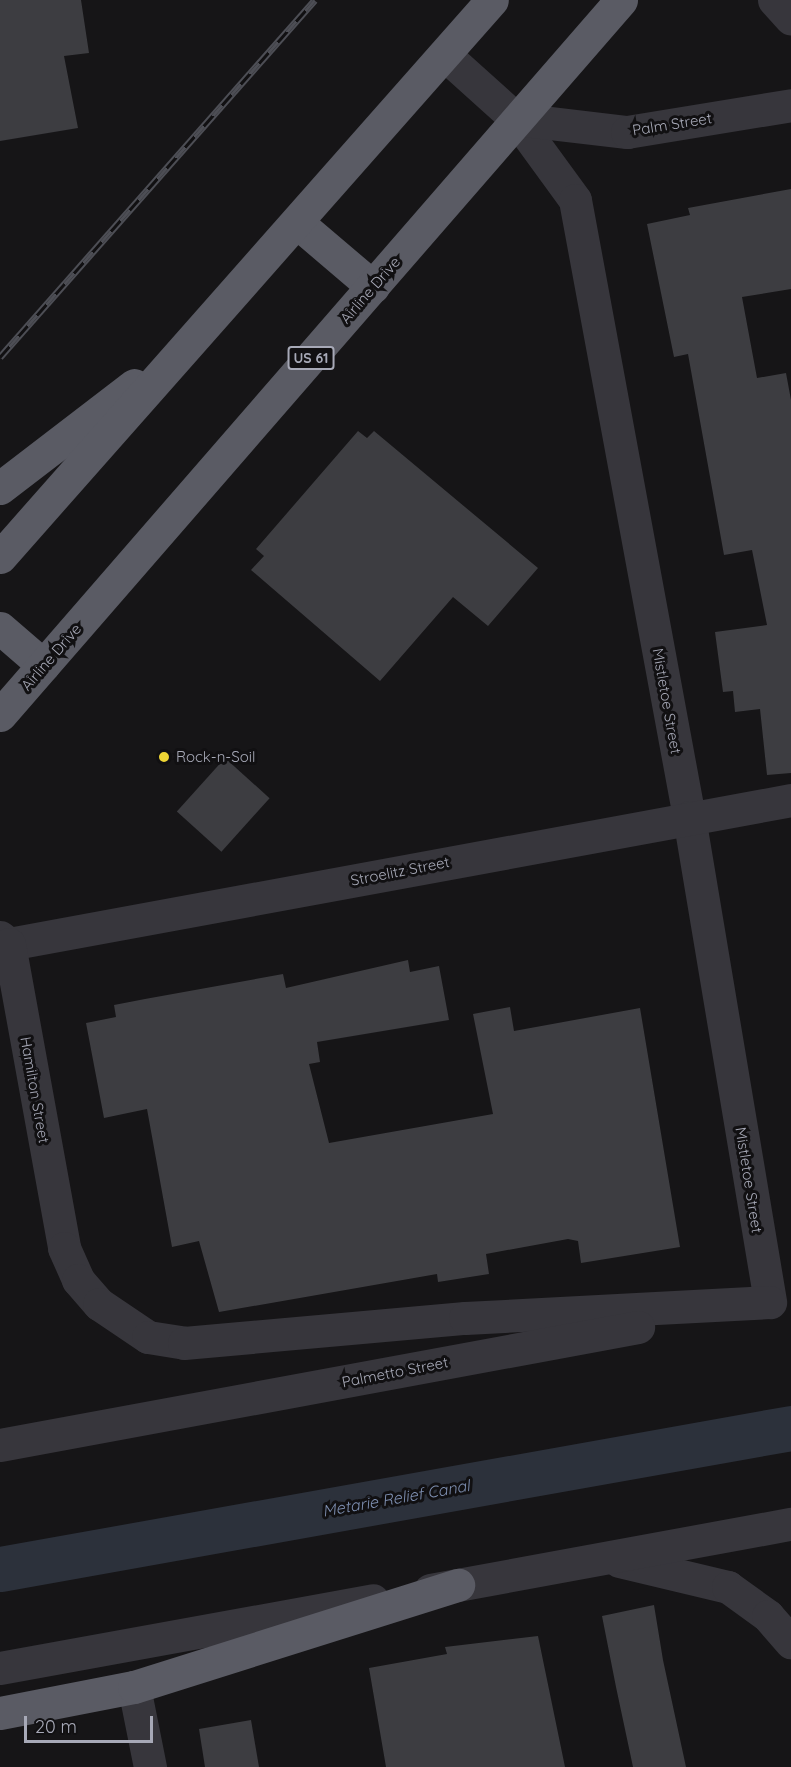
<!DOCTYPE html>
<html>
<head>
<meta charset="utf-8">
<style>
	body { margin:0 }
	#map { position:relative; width:791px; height:1767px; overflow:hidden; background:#161517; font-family:Quicksand,sans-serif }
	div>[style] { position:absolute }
	.canal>* { height:45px; margin:-22.5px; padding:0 22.5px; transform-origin:22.5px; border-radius:22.5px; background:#2c313b }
	.building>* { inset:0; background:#3d3d41; transform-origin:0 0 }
	.minor>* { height:33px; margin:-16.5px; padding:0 16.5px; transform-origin:16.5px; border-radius:16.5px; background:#37363c }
	.tertiary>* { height:33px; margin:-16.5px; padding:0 16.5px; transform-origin:16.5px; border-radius:16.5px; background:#37363c }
	.trunk>* { height:33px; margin:-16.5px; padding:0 16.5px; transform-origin:16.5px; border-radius:16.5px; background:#5a5b64 }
	.rail>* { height:7px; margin-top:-3.5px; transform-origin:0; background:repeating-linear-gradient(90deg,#111012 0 14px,#4d4e55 0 28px); box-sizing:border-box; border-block:2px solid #4d4e55 }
	.dots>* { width:16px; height:16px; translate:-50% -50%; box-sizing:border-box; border:3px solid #111012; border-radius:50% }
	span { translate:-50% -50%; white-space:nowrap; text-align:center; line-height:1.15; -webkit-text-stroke:6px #111012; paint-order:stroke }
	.shield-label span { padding:2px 4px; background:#111012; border:2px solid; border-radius:4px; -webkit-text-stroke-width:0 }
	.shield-label { font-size:14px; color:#a7a9b7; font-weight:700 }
	.street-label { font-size:15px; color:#a7a9b7 }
	.poi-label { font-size:15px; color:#a7a9b7 }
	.left { translate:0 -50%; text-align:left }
	.water-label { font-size:16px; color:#7f90b2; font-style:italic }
	.scale { position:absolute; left:24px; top:1716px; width:129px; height:27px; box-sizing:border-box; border:3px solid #a7a9b7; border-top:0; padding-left:8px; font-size:18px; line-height:21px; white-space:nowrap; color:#a7a9b7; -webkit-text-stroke:4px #111012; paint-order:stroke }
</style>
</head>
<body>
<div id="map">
	<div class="canal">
		<div style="left:0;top:1569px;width:803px;rotate:-10.11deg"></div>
	</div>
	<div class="building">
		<div style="clip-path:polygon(0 0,81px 0,89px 53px,64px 56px,78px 128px,0 141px)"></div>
		<div style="clip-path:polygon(791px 189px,791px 289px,742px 297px,757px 378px,786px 373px,791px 400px,791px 773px,767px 775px,760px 709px,735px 712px,733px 691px,723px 692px,715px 632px,767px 625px,752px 550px,724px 555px,688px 354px,674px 357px,647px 224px,690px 215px,688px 208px)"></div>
		<div style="clip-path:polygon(358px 431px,367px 438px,374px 431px,538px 568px,488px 626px,453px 597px,380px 681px,251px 570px,264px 556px,256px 549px)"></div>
		<div style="left:225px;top:758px;width:60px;height:72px;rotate:42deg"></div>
		<div style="clip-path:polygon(408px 960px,410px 972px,439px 966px,449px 1020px,317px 1042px,320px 1062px,309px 1064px,329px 1143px,493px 1114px,473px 1014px,510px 1007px,514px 1031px,640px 1008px,680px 1247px,581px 1263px,578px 1241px,568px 1239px,486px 1254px,489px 1274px,438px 1282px,437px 1274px,219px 1312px,199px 1241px,172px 1247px,147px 1109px,104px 1118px,86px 1023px,116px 1017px,114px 1005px,145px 999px,283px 974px,286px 988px)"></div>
		<div style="clip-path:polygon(654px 1605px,663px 1660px,686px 1767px,633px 1767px,616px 1687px,602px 1616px)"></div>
		<div style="clip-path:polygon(538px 1636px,565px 1767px,386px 1767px,369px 1668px,447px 1654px,445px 1647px)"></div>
		<div style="clip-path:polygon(251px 1720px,259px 1767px,205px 1767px,199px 1729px)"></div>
	</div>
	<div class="minor">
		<div style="left:774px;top:0;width:25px;rotate:48deg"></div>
		<div style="left:445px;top:55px;width:96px;rotate:42deg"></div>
		<div style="left:516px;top:119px;width:100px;rotate:53.9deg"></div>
		<div style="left:575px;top:200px;width:627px;rotate:79.53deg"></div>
		<div style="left:689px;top:817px;width:492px;rotate:80.5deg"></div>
		<div style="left:516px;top:119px;width:112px;rotate:6.7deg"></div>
		<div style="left:627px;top:132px;width:166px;rotate:-9.3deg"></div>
		<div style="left:9px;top:944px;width:795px;rotate:-10.43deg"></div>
		<div style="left:134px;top:1687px;width:82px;rotate:78.7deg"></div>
	</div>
	<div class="tertiary">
		<div style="left:0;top:937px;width:11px;rotate:38deg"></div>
		<div style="left:9px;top:944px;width:309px;rotate:79.7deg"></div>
		<div style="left:64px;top:1248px;width:35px;rotate:66deg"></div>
		<div style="left:78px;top:1280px;width:32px;rotate:49deg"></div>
		<div style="left:99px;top:1304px;width:59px;rotate:34deg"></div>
		<div style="left:148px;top:1337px;width:36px;rotate:9deg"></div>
		<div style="left:184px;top:1343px;width:282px;rotate:-5.1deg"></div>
		<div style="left:465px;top:1318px;width:305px;rotate:-3deg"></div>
		<div style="left:0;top:1445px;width:649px;rotate:-10.48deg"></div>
		<div style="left:619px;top:1561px;width:112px;rotate:13.4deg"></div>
		<div style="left:728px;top:1587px;width:49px;rotate:35.9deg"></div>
		<div style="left:768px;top:1616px;width:35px;rotate:49deg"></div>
		<div style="left:430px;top:1590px;width:367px;rotate:-10.4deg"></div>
		<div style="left:0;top:1668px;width:379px;rotate:-10.3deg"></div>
	</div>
	<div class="trunk">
		<div style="left:299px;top:224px;width:97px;rotate:40.4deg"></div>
		<div style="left:0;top:488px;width:169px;rotate:-37.5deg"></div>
		<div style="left:0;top:557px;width:743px;rotate:-48.55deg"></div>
		<div style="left:0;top:628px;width:57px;rotate:40.7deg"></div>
		<div style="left:0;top:715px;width:947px;rotate:-49.02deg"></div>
		<div style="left:0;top:1713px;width:136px;rotate:-11deg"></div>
		<div style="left:134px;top:1687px;width:340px;rotate:-17.5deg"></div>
	</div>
	<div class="rail">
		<div style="left:0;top:357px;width:476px;rotate:-48.6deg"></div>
	</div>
	<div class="dots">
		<div style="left:164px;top:757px;background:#efd635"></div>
	</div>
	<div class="shield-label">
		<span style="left:311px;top:358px">US 61</span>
	</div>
	<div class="street-label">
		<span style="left:672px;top:124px;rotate:-9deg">Palm Street</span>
		<span style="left:370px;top:290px;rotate:-49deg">Airline Drive</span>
		<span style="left:51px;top:657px;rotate:-49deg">Airline Drive</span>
		<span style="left:667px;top:701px;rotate:80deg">Mistletoe Street</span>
		<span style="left:400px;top:871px;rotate:-11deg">Stroelitz Street</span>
		<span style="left:35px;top:1090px;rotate:80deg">Hamilton Street</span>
		<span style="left:749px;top:1180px;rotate:81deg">Mistletoe Street</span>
		<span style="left:395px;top:1372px;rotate:-11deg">Palmetto Street</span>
	</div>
	<div class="poi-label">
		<span class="left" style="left:176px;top:757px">Rock-n-Soil</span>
	</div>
	<div class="water-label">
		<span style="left:396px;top:1498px;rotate:-10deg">Metarie Relief Canal</span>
	</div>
	<div class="scale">20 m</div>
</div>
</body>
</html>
